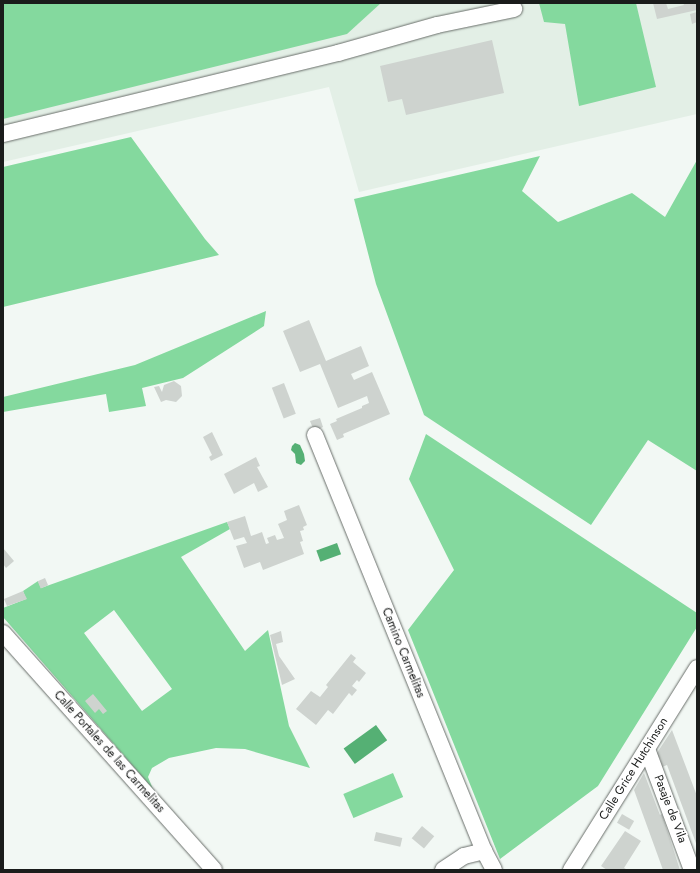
<!DOCTYPE html>
<html>
<head>
<meta charset="utf-8">
<style>
	body { margin:0 }
	#map { position:relative; width:700px; height:873px; overflow:hidden; background:#f2f8f4; font-family:Jost,sans-serif }
	div>[style] { position:absolute }
	.built>* { inset:0; background:#e3efe6 }
	.green>* { inset:0; background:#84d99e; transform-origin:0 0 }
	.water>* { inset:0; background:#55b074; transform-origin:0 0 }
	.building>* { inset:0; background:#ced3cf; transform-origin:0 0 }
	.roads { filter:drop-shadow(0 0 1px #696e6a) drop-shadow(0 0 1px #696e6a) }
	.minor>* { height:16px; margin:-8px; padding:0 8px; transform-origin:8px; border-radius:8px; background:#fff }
	span { translate:-50% -50%; white-space:nowrap; text-align:center; line-height:1.15; -webkit-text-stroke:3px #fff; paint-order:stroke }
	.street-label { font-size:12px; color:#1a1c1b }
	.frame { position:absolute; inset:0; border:4px solid #1a1c1b; pointer-events:none }
</style>
</head>
<body>
<div id="map">
	<div class="built">
		<div style="clip-path:polygon(3px 3px,697px 3px,697px 114px,359px 192px,329px 87px,3px 162px)"></div>
	</div>
	<div class="green">
		<div style="clip-path:polygon(3px 3px,381px 3px,347px 34px,3px 119px)"></div>
		<div style="clip-path:polygon(539px 3px,636px 3px,656px 87px,579px 106px,565px 24px,544px 22px)"></div>
		<div style="clip-path:polygon(131px 137px,205px 239px,219px 255px,3px 307px,3px 167px)"></div>
		<div style="clip-path:polygon(540px 156px,522px 191px,558px 222px,632px 193px,665px 217px,697px 160px,697px 471px,648px 440px,591px 525px,424px 415px,376px 284px,354px 199px)"></div>
		<div style="clip-path:polygon(266px 311px,264px 326px,183px 378px,142px 388px,146px 406px,109px 412px,106px 394px,3px 412px,3px 397px,135px 365px)"></div>
		<div style="clip-path:polygon(426px 434px,697px 613px,697px 627px,598px 786px,500px 859px,408px 630px,454px 570px,409px 479px)"></div>
		<div style="clip-path:polygon(evenodd,227px 522px,230px 529px,181px 557px,245px 651px,268px 630px,289px 726px,310px 768px,245px 749px,216px 748px,169px 758px,152px 768px,148px 777px,153px 789px,3px 617px,3px 608px,26px 599px,23px 591px,38px 581px,41px 588px,227px 522px,114px 610px,172px 689px,142px 711px,84px 633px,114px 610px)"></div>
		<div style="left:393px;top:773px;width:26px;height:54px;rotate:67deg"></div>
	</div>
	<div class="water">
		<div style="clip-path:polygon(295px 443px,300px 445px,304px 454px,305px 461px,301px 465px,296px 463px,295px 454px,291px 450px,292px 446px)"></div>
		<div style="left:337px;top:543px;width:12px;height:22px;rotate:70deg"></div>
		<div style="left:376px;top:725px;width:19px;height:40px;rotate:54deg"></div>
	</div>
	<div class="building">
		<div style="clip-path:polygon(653px 3px,666px 3px,668px 9px,684px 5px,683px 3px,697px 3px,697px 10px,657px 19px)"></div>
		<div style="clip-path:polygon(697px 12px,697px 22px,692px 24px,690px 14px)"></div>
		<div style="clip-path:polygon(492px 40px,504px 93px,406px 115px,402px 99px,388px 102px,380px 66px)"></div>
		<div style="clip-path:polygon(309px 320px,326px 361px,361px 346px,369px 366px,351px 374px,354px 380px,372px 372px,390px 414px,343px 434px,344px 437px,337px 440px,330px 424px,337px 421px,336px 419px,362px 408px,362px 406px,369px 403px,367px 396px,338px 408px,320px 364px,300px 372px,283px 331px)"></div>
		<div style="clip-path:polygon(174px 381px,181px 386px,182px 396px,176px 402px,166px 400px,161px 402px,154px 387px,159px 386px,162px 392px,164px 385px)"></div>
		<div style="left:284px;top:383px;width:33px;height:13px;rotate:69deg"></div>
		<div style="clip-path:polygon(320px 418px,323px 427px,314px 431px,310px 421px)"></div>
		<div style="clip-path:polygon(212px 432px,223px 455px,211px 461px,209px 457px,212px 455px,203px 437px)"></div>
		<div style="clip-path:polygon(256px 457px,260px 466px,257px 467px,268px 487px,258px 492px,254px 483px,234px 494px,224px 474px)"></div>
		<div style="clip-path:polygon(299px 505px,307px 525px,303px 527px,304px 530px,300px 531px,303px 541px,300px 542px,304px 554px,263px 570px,260px 562px,244px 568px,236px 546px,247px 543px,244px 537px,234px 540px,227px 522px,245px 516px,251px 536px,262px 532px,266px 544px,269px 543px,267px 538px,275px 535px,277px 540px,284px 538px,278px 524px,287px 520px,284px 511px)"></div>
		<div style="clip-path:polygon(3px 548px,14px 561px,6px 568px,3px 564px)"></div>
		<div style="left:45px;top:578px;width:8px;height:8px;rotate:67deg"></div>
		<div style="clip-path:polygon(23px 591px,27px 599px,7px 606px,4px 599px)"></div>
		<div style="clip-path:polygon(281px 631px,283px 642px,276px 644px,279px 656px,295px 679px,282px 685px,270px 635px)"></div>
		<div style="clip-path:polygon(351px 654px,356px 658px,353px 662px,366px 673px,359px 682px,357px 680px,352px 686px,357px 690px,352px 696px,349px 693px,333px 714px,328px 710px,316px 725px,296px 709px,311px 691px,320px 697px,328px 687px,326px 685px)"></div>
		<div style="clip-path:polygon(93px 694px,107px 711px,103px 714px,99px 709px,95px 713px,85px 701px)"></div>
		<div style="clip-path:polygon(672px 730px,697px 796px,697px 846px,667px 765px,662px 767px,660px 758px,655px 756px)"></div>
		<div style="clip-path:polygon(644px 773px,660px 815px,662px 814px,680px 870px,663px 870px,634px 790px)"></div>
		<div style="left:622px;top:814px;width:14px;height:10px;rotate:30deg"></div>
		<div style="left:422px;top:826px;width:16px;height:16px;rotate:40deg"></div>
		<div style="clip-path:polygon(625px 831px,641px 841px,624px 868px,628px 870px,607px 870px,601px 866px)"></div>
		<div style="left:376px;top:832px;width:27px;height:9px;rotate:13deg"></div>
	</div>
	<div class="roads">
		<div class="minor">
			<div style="left:3px;top:134px;width:345px;rotate:-13.6deg"></div>
			<div style="left:338px;top:53px;width:103px;rotate:-15.8deg"></div>
			<div style="left:437px;top:25px;width:79px;rotate:-11.7deg"></div>
			<div style="left:315px;top:435px;width:449px;rotate:67.9deg"></div>
			<div style="left:484px;top:851px;width:21px;rotate:62deg"></div>
			<div style="left:3px;top:633px;width:317px;rotate:48.3deg"></div>
			<div style="left:647px;top:749px;width:129px;rotate:69.6deg"></div>
			<div style="left:443px;top:870px;width:25px;rotate:-34deg"></div>
			<div style="left:464px;top:856px;width:21px;rotate:-14deg"></div>
			<div style="left:571px;top:870px;width:238px;rotate:-58deg"></div>
		</div>
	</div>
	<div class="street-label">
		<span style="left:403px;top:653px;rotate:68deg">Camino Carmelitas</span>
		<span style="left:109px;top:752px;rotate:48deg">Calle Portales de las Carmelitas</span>
		<span style="left:634px;top:769px;rotate:-58deg">Calle Grice Hutchinson</span>
		<span style="left:670px;top:809px;rotate:69deg">Pasaje de Vila</span>
	</div>
	<div class="frame"></div>
</div>
</body>
</html>
